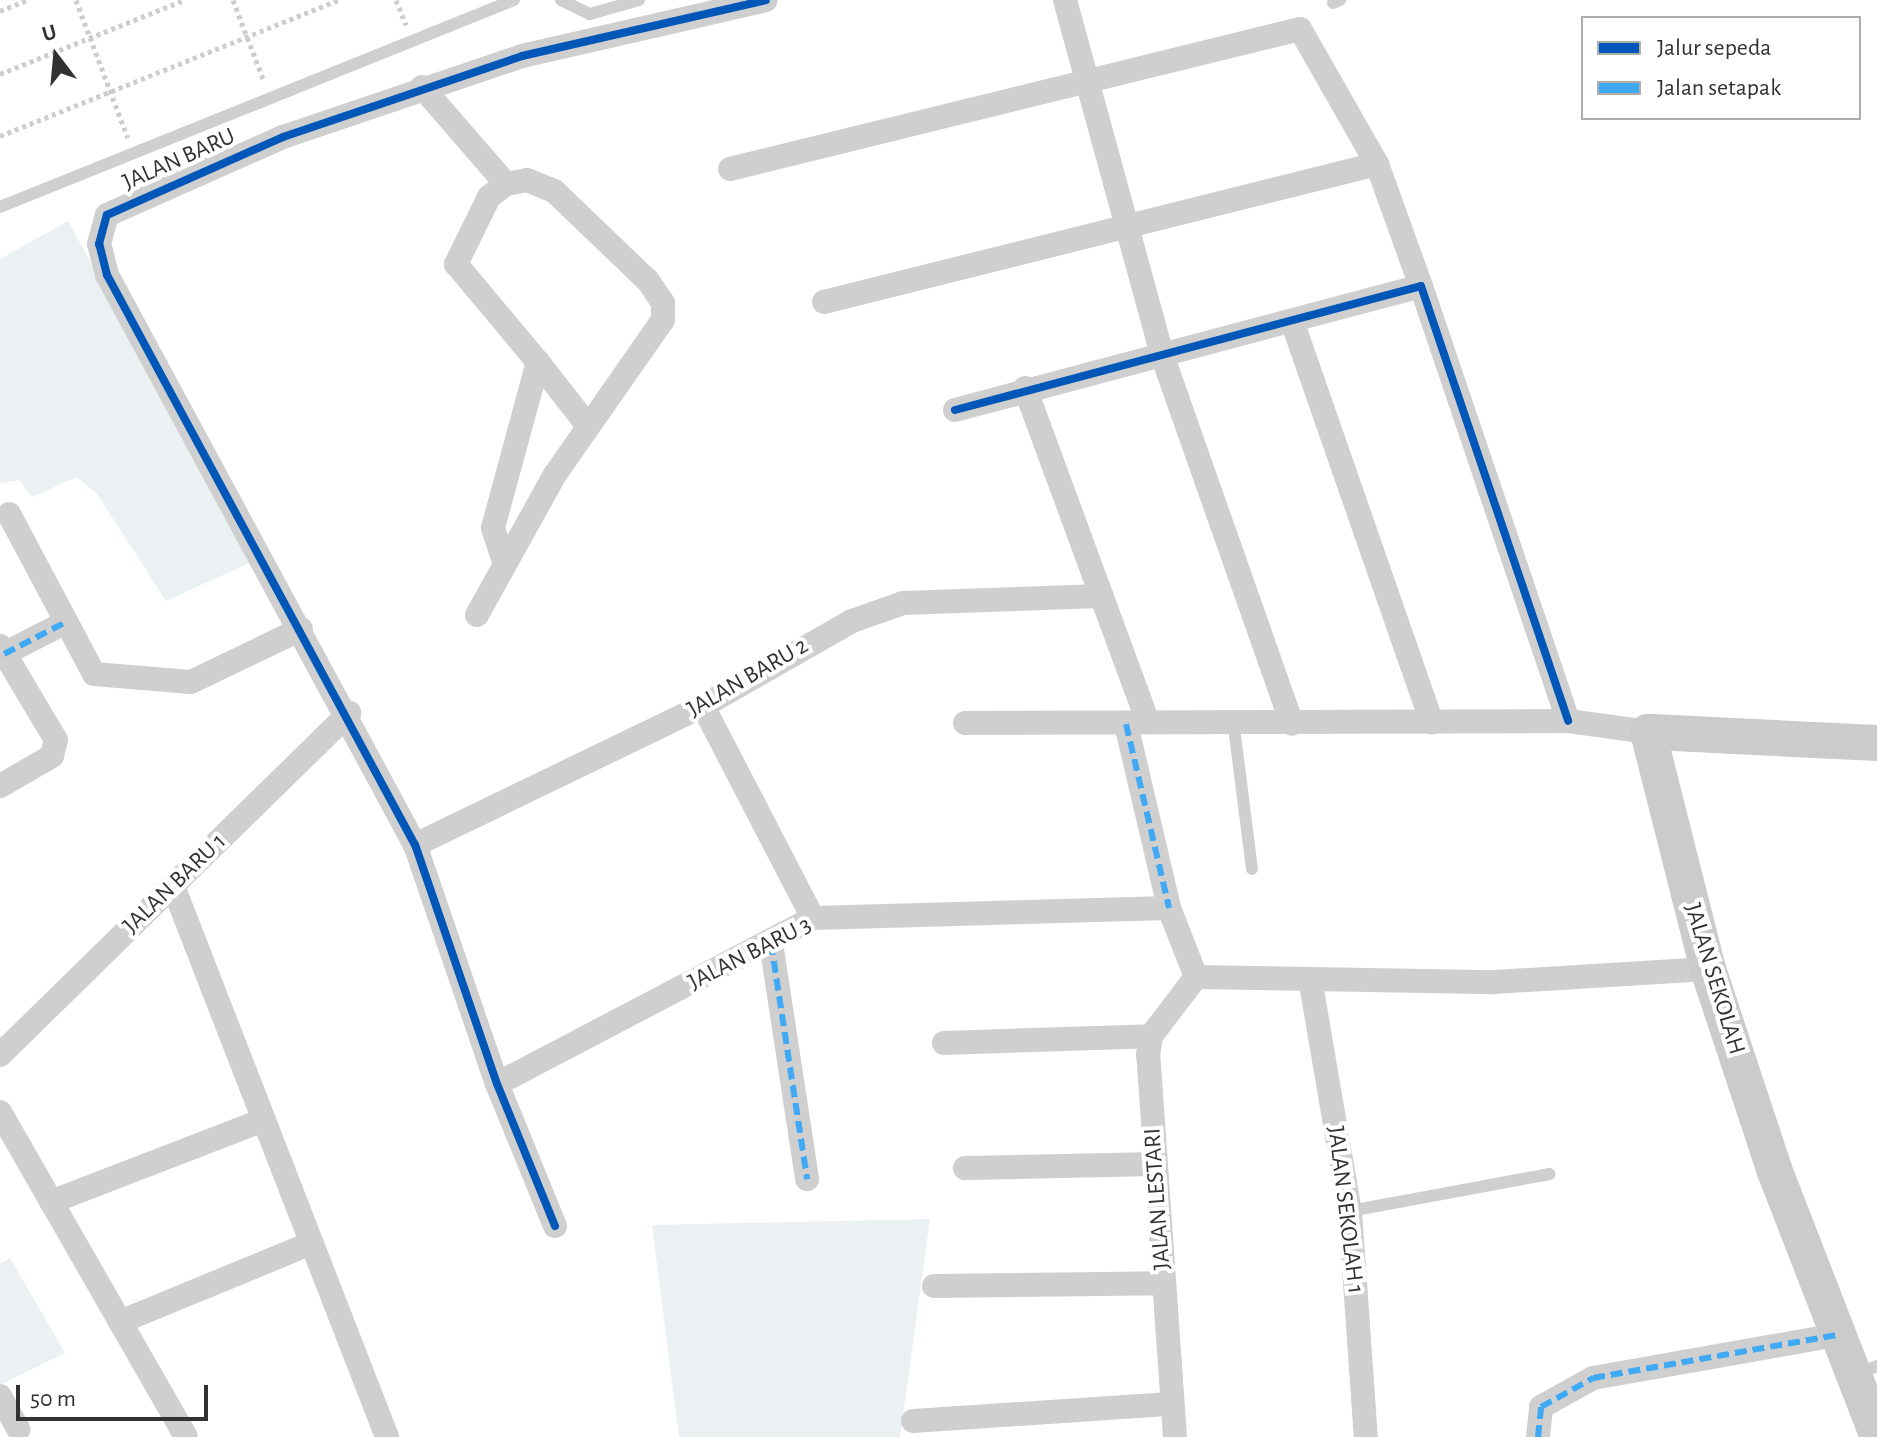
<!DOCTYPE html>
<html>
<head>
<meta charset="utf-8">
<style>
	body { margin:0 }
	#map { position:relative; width:1877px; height:1437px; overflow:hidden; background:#fff; font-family:"Alegreya Sans",sans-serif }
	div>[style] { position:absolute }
	.green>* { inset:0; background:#ebf0f2 }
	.path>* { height:5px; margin-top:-2.5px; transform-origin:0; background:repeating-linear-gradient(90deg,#cdcdcd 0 4px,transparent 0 8px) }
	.lane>* { height:12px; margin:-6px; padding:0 6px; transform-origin:6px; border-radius:6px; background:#cfcfcf }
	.street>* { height:24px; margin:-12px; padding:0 12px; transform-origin:12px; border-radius:12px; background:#cfcfcf }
	.secondary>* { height:36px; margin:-18px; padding:0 18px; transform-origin:18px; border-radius:18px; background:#cbcbcb }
	.quiet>* { height:6px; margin-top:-3px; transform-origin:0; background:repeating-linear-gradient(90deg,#3fa9f5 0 12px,transparent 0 18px) }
	.cycleway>* { height:8px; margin:-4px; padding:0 4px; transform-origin:4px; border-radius:4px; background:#0057b8 }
	span { translate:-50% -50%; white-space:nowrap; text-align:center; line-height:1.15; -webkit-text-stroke:8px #fff; paint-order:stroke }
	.street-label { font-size:24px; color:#323232 }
	.legend { position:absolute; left:1581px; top:16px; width:280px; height:104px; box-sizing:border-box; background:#fff; border:2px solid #adadad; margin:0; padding:10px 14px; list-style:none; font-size:24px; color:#323232 }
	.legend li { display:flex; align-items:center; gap:16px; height:40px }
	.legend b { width:40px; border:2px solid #adadad }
	.north { position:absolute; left:16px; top:16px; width:80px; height:80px; -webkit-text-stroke:6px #fff; paint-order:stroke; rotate:344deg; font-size:22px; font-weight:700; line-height:32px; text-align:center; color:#323232 }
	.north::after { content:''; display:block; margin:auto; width:28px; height:36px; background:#323232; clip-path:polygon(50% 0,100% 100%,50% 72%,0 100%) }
	.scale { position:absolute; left:16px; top:1385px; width:192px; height:36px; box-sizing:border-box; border:4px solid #323232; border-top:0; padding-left:10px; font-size:24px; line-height:28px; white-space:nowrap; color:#323232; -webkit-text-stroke:6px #fff; paint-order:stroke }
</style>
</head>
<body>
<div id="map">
	<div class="green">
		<div style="clip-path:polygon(68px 221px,254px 561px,166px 601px,97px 494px,77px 477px,32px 497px,19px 480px,0 483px,0 259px)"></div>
		<div style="clip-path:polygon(930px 1219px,900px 1437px,679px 1437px,652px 1225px)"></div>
		<div style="clip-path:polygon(10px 1258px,65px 1353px,0 1385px,0 1264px)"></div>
	</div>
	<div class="path">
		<div style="left:76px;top:0;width:147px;rotate:69.4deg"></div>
		<div style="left:233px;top:0;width:87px;rotate:69.1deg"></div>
		<div style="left:396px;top:0;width:27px;rotate:68deg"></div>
		<div style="left:0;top:11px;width:29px;rotate:-22deg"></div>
		<div style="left:0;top:74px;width:198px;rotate:-21.9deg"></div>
		<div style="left:0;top:136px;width:365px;rotate:-21.9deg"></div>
	</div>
	<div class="lane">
		<div style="left:561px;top:0;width:32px;rotate:26deg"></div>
		<div style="left:590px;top:14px;width:51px;rotate:-15.9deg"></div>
		<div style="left:1333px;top:3px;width:8px;rotate:-23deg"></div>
		<div style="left:0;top:207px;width:554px;rotate:-21.94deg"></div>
		<div style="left:1234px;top:727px;width:143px;rotate:82.8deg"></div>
		<div style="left:1350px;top:1211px;width:203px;rotate:-10.5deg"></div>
		<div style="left:1857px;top:1374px;width:22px;rotate:-22deg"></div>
	</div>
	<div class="street">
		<div style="left:1065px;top:0;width:365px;rotate:74.7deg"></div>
		<div style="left:1161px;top:352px;width:394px;rotate:70.6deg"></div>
		<div style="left:422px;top:87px;width:128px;rotate:49.1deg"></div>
		<div style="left:506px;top:184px;width:21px;rotate:143deg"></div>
		<div style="left:489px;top:197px;width:75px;rotate:116.2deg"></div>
		<div style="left:456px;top:264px;width:128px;rotate:50.1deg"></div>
		<div style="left:538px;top:362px;width:172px;rotate:105.2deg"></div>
		<div style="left:493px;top:528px;width:38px;rotate:72deg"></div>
		<div style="left:730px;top:169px;width:587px;rotate:-13.8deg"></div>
		<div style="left:1300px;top:29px;width:155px;rotate:60.3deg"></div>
		<div style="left:1377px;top:164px;width:130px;rotate:70.2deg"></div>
		<div style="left:824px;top:302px;width:570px;rotate:-14.01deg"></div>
		<div style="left:1292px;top:321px;width:425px;rotate:70.8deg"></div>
		<div style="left:538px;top:362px;width:81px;rotate:52deg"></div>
		<div style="left:1025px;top:388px;width:356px;rotate:69.8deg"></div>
		<div style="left:955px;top:410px;width:482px;rotate:-14.9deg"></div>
		<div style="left:1421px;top:286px;width:459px;rotate:71.3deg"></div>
		<div style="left:9px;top:514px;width:181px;rotate:62deg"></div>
		<div style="left:94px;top:674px;width:97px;rotate:4.7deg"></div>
		<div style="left:191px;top:682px;width:122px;rotate:-25.7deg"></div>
		<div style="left:477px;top:615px;width:159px;rotate:-61deg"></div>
		<div style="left:554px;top:476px;width:190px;rotate:-55.1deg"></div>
		<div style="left:663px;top:320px;width:17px;rotate:-90deg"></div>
		<div style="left:663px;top:303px;width:27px;rotate:-124deg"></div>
		<div style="left:648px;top:281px;width:130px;rotate:-136.2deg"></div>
		<div style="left:554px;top:191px;width:29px;rotate:-158deg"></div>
		<div style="left:527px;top:180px;width:21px;rotate:169deg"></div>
		<div style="left:0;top:646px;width:109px;rotate:59.2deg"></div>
		<div style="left:56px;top:740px;width:16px;rotate:104deg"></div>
		<div style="left:52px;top:756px;width:60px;rotate:150deg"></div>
		<div style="left:0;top:656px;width:74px;rotate:-27.3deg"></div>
		<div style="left:703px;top:706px;width:239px;rotate:62.6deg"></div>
		<div style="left:965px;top:723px;width:603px;rotate:-0.19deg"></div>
		<div style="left:1568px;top:721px;width:81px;rotate:7.8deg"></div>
		<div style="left:1126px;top:724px;width:189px;rotate:76.8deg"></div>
		<div style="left:1169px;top:908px;width:74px;rotate:68.6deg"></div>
		<div style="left:1196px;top:977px;width:298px;rotate:1deg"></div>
		<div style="left:1494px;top:982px;width:214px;rotate:-3.5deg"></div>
		<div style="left:415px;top:845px;width:320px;rotate:-25.8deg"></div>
		<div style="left:703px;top:706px;width:172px;rotate:-29.7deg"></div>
		<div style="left:852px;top:621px;width:54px;rotate:-19.4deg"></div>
		<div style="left:903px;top:603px;width:199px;rotate:-2deg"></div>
		<div style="left:173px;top:886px;width:591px;rotate:68.77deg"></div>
		<div style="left:771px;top:943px;width:239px;rotate:81.3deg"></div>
		<div style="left:1311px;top:984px;width:230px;rotate:80.3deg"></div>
		<div style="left:1350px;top:1211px;width:227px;rotate:86deg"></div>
		<div style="left:944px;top:1043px;width:207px;rotate:-1.9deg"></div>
		<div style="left:0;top:1055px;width:489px;rotate:-44.4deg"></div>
		<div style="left:497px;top:1084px;width:357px;rotate:-27.7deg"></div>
		<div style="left:813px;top:918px;width:356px;rotate:-1.6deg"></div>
		<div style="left:0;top:1112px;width:374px;rotate:60.2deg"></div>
		<div style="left:965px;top:1168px;width:191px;rotate:-1.2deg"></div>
		<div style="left:51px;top:1202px;width:225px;rotate:-21.1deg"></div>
		<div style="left:555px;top:1226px;width:153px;rotate:-112.2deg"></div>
		<div style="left:497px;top:1084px;width:253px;rotate:-108.9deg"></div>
		<div style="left:415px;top:845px;width:648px;rotate:-118.38deg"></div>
		<div style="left:107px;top:275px;width:32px;rotate:-104deg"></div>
		<div style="left:99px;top:244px;width:30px;rotate:-75deg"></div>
		<div style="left:107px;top:215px;width:193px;rotate:-23.9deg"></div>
		<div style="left:283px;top:137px;width:252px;rotate:-18.7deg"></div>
		<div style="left:522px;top:56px;width:250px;rotate:-12.9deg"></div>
		<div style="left:934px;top:1286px;width:230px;rotate:-0.7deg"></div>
		<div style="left:120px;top:1322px;width:202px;rotate:-22.4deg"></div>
		<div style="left:0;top:1396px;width:38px;rotate:61deg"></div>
		<div style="left:913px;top:1421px;width:258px;rotate:-3.8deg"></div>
		<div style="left:1175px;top:1437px;width:383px;rotate:-94deg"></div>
		<div style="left:1148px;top:1055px;width:19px;rotate:-81deg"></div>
		<div style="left:1151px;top:1036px;width:74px;rotate:-52.7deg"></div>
		<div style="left:1538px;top:1437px;width:30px;rotate:-84deg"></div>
		<div style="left:1541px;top:1407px;width:60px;rotate:-29.1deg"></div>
		<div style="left:1593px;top:1378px;width:249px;rotate:-10deg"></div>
	</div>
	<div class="secondary">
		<div style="left:1877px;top:743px;width:229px;rotate:-177.2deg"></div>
		<div style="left:1648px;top:732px;width:244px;rotate:75.8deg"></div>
		<div style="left:1708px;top:969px;width:211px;rotate:71.7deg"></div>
		<div style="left:1774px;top:1169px;width:285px;rotate:68.8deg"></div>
	</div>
	<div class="quiet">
		<div style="left:4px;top:654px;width:70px;rotate:-27.3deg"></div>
		<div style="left:1126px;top:724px;width:189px;rotate:76.8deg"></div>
		<div style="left:771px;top:943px;width:239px;rotate:81.3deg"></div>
		<div style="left:1538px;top:1437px;width:30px;rotate:-84deg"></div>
		<div style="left:1541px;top:1407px;width:60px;rotate:-29.1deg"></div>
		<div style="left:1593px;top:1378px;width:249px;rotate:-10deg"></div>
	</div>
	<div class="cycleway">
		<div style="left:955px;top:410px;width:482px;rotate:-14.9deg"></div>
		<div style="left:1421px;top:286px;width:459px;rotate:71.3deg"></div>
		<div style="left:555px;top:1226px;width:153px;rotate:-112.2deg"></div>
		<div style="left:497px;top:1084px;width:253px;rotate:-108.9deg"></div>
		<div style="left:415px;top:845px;width:648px;rotate:-118.38deg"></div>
		<div style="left:107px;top:275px;width:32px;rotate:-104deg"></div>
		<div style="left:99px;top:244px;width:30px;rotate:-75deg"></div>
		<div style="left:107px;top:215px;width:193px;rotate:-23.9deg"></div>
		<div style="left:283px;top:137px;width:252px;rotate:-18.7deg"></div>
		<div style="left:522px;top:56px;width:250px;rotate:-12.9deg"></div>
	</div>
	<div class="street-label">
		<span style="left:179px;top:160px;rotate:-24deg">JALAN BARU</span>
		<span style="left:748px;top:678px;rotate:-30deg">JALAN BARU 2</span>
		<span style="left:175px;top:884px;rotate:-44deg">JALAN BARU 1</span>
		<span style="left:750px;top:954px;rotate:-27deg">JALAN BARU 3</span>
		<span style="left:1714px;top:979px;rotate:73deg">JALAN SEKOLAH</span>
		<span style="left:1158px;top:1199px;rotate:-94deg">JALAN LESTARI</span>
		<span style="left:1345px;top:1210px;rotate:83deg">JALAN SEKOLAH 1</span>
	</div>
	<ul class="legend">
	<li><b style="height:10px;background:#0057b8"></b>Jalur sepeda</li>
	<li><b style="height:10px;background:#3fa9f5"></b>Jalan setapak</li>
	</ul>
	<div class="north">U</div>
	<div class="scale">50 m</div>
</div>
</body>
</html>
